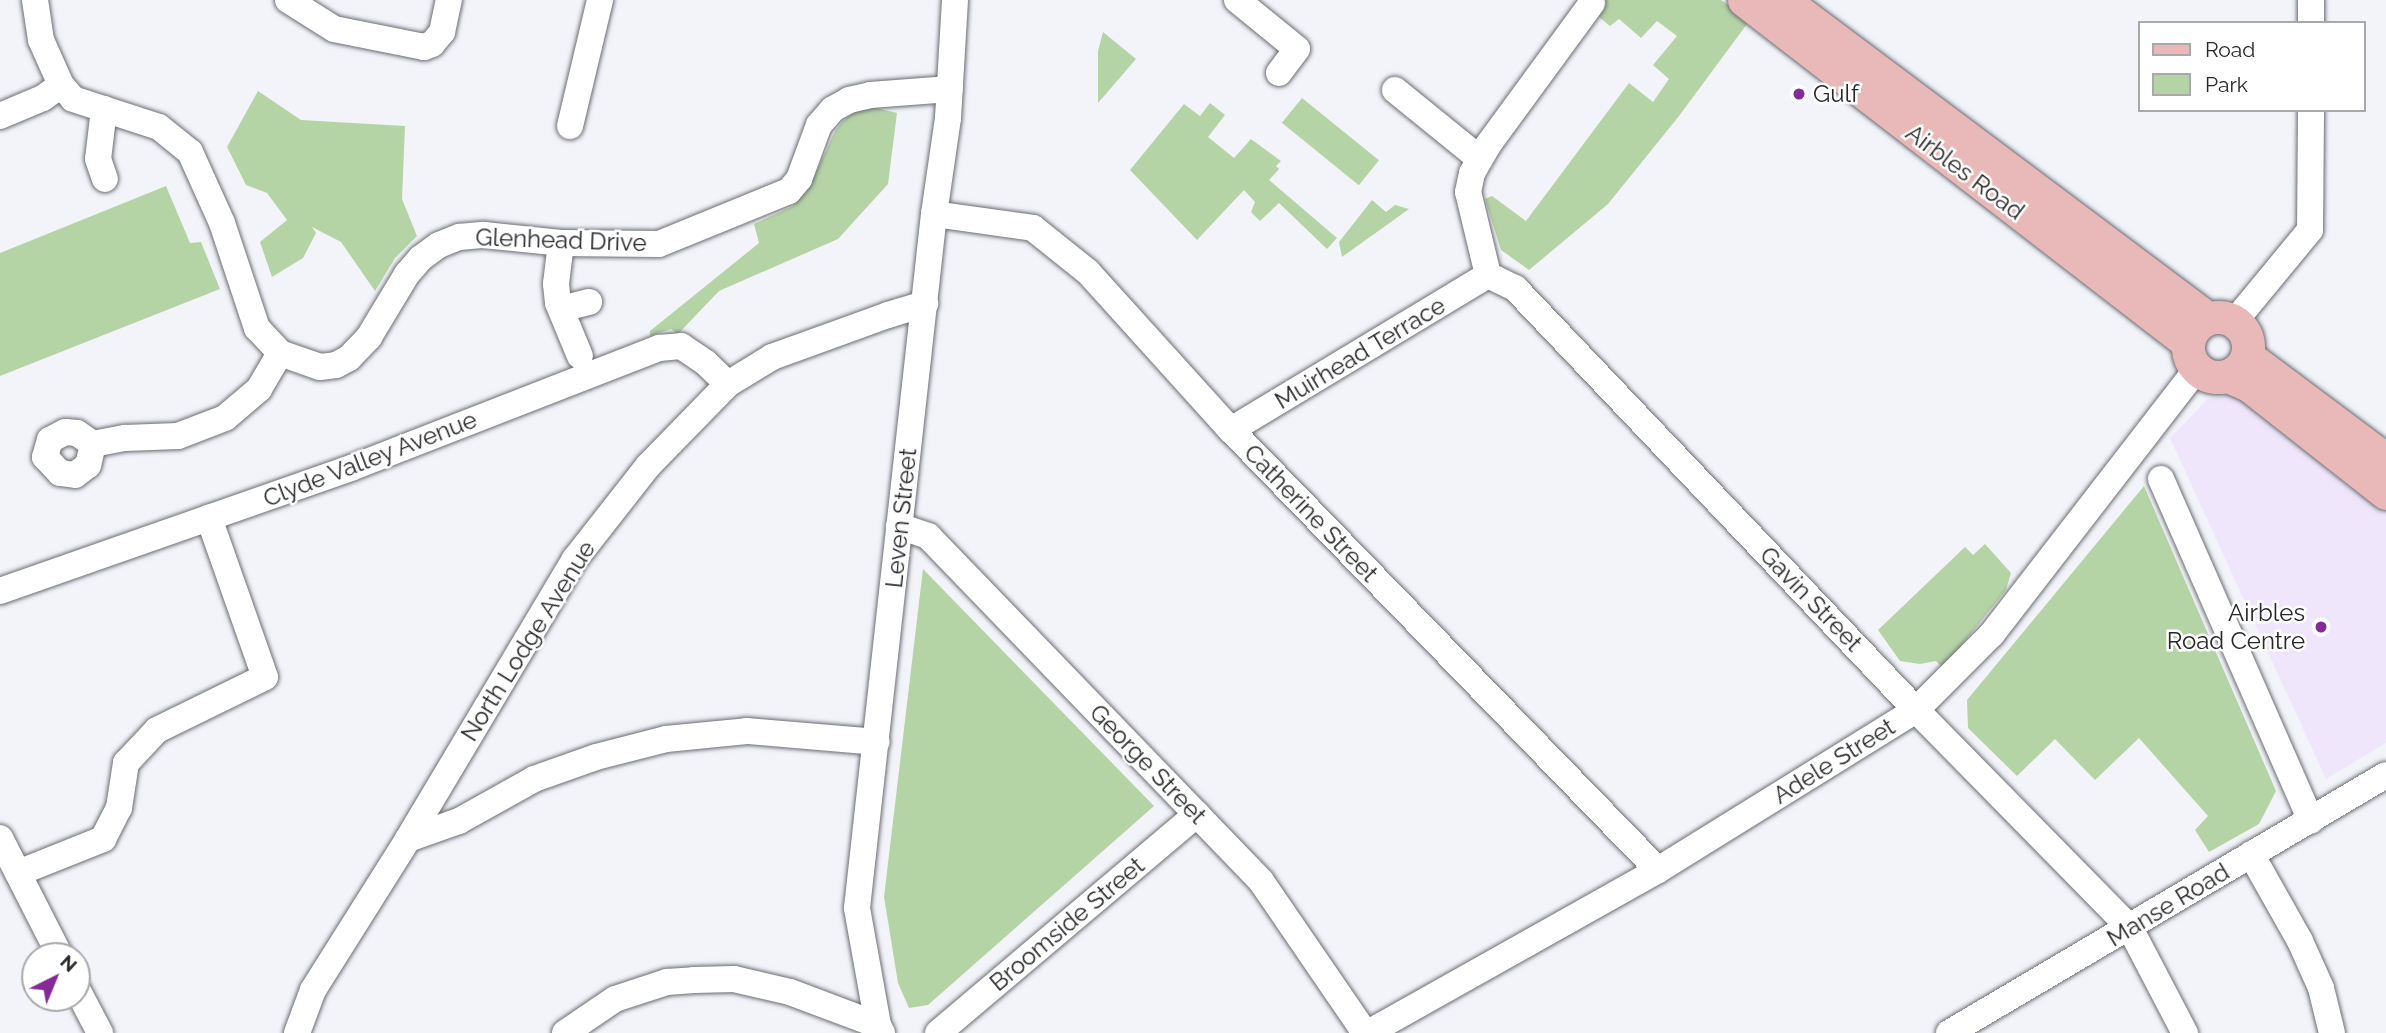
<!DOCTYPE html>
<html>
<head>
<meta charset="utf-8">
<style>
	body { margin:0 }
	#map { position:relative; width:2386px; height:1033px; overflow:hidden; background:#f2f4fa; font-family:Raleway,sans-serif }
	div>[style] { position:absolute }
	.medical>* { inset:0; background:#efe6fb }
	.green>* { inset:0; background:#b5d4a6; transform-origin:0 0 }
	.roads { filter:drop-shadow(0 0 2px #6b6d72) drop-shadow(0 0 2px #6b6d72) }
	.minor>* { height:26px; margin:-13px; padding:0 13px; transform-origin:13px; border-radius:13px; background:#fff }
	.major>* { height:33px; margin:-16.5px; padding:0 16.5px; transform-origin:16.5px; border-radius:16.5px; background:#e9b9b9 }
	.major>.ring { margin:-16.5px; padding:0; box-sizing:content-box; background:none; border:33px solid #e9b9b9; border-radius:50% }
	.dots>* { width:19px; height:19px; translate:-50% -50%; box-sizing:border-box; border:4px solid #fff; border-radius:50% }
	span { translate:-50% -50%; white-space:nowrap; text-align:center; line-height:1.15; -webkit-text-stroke:5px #fff; paint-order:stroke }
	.poi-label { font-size:24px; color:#262729 }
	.left { translate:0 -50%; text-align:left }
	.right { translate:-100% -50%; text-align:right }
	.street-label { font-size:24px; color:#262729 }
	.legend { position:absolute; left:2138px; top:21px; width:228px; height:91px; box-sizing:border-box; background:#fff; border:2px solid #a8a9a9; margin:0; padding:9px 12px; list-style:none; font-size:21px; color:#262729 }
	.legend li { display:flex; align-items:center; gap:14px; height:35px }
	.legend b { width:35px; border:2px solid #a8a9a9 }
	.north { position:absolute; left:21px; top:942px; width:70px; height:70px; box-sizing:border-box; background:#fff; border:2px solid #a8a9a9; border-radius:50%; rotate:43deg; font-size:19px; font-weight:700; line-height:28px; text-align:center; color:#262729 }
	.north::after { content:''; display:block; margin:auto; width:24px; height:32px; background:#852b97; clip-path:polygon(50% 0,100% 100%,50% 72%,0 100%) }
</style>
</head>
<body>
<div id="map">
	<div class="medical">
		<div style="clip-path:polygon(2237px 394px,2386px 511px,2386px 743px,2326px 779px,2170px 438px,2208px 399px)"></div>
	</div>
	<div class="green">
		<div style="clip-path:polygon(1593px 0,1721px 0,1750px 20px,1679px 116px,1608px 204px,1529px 270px,1501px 250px,1485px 199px,1492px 196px,1526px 221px,1629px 83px,1653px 102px,1669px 79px,1653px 65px,1677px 36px,1657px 21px,1641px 38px,1619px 19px,1610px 26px,1599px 17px,1600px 6px)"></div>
		<div style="clip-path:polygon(1103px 32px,1136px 59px,1098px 103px,1098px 51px)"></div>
		<div style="clip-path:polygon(258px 91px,301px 120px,405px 126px,402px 199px,417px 236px,395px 258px,375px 291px,341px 242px,312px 227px,316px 233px,303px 258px,272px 277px,260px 242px,287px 220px,267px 193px,246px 185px,227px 147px)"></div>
		<div style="left:1302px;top:98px;width:99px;height:32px;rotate:39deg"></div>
		<div style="clip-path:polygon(1210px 103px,1225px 115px,1208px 137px,1234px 158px,1251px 139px,1281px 161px,1276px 166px,1279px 169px,1269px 180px,1337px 238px,1327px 249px,1279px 203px,1260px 221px,1251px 212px,1255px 202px,1244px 190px,1197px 240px,1130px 170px,1184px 104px,1200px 116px)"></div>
		<div style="clip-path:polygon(872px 107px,897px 113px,888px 184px,838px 239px,719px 291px,678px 334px,671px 329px,650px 336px,650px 331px,759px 243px,754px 224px,793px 206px,809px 188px,835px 131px,843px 121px,853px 112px)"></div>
		<div style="clip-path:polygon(166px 186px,190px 243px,201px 242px,220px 289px,0 376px,0 253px)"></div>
		<div style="clip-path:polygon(1372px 200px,1386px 212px,1395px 205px,1409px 209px,1342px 257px,1339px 242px)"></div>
		<div style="clip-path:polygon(2144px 486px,2276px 791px,2259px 824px,2209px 852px,2195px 830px,2208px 816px,2139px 738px,2095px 780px,2055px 739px,2017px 776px,1968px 728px,1967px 700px)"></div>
		<div style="clip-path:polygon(1985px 544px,2011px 573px,2006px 590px,1943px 668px,1936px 661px,1920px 664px,1900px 661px,1878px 630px,1965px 547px,1973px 555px)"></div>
		<div style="clip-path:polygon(923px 569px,1154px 806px,928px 1005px,909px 1008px,898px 983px,884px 897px)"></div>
	</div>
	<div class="roads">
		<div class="minor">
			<div style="left:35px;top:0;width:40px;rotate:81.5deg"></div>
			<div style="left:41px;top:40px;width:49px;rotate:66deg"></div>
			<div style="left:61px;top:85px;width:18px;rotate:49deg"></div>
			<div style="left:73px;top:99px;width:90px;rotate:18deg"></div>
			<div style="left:159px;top:127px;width:40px;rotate:39deg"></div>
			<div style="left:190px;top:152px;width:78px;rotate:65.7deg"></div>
			<div style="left:222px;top:223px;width:111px;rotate:71.6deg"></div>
			<div style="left:257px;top:328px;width:34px;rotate:47deg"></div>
			<div style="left:280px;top:353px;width:42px;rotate:19.3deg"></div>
			<div style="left:320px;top:367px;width:16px;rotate:-7deg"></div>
			<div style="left:336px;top:365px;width:15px;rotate:-28deg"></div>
			<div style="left:349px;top:358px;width:29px;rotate:-46deg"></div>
			<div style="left:369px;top:337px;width:74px;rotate:-58.9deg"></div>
			<div style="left:407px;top:274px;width:21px;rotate:-49deg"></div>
			<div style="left:421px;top:258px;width:22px;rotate:-36deg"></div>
			<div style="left:439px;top:245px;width:22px;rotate:-22deg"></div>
			<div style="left:459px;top:237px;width:25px;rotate:-5deg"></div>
			<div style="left:484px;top:235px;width:77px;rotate:5.9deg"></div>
			<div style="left:561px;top:243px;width:98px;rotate:0.6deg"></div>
			<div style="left:659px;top:244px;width:140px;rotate:-22.2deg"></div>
			<div style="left:789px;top:191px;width:16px;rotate:-50deg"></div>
			<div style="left:799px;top:179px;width:58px;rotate:-69.7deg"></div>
			<div style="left:819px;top:125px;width:21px;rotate:-49deg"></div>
			<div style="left:833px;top:109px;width:18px;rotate:-29deg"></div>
			<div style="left:849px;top:100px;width:22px;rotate:-13deg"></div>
			<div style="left:870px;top:95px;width:80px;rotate:-4.3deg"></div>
			<div style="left:288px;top:0;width:54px;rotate:32.2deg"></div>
			<div style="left:334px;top:29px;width:92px;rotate:11.3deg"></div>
			<div style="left:424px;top:47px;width:9px;rotate:-21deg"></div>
			<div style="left:432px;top:44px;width:16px;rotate:-50deg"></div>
			<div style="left:442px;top:32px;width:33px;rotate:-78deg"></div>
			<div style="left:1237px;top:0;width:77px;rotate:39.2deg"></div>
			<div style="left:1297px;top:49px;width:30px;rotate:127deg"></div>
			<div style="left:2311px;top:0;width:23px;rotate:90deg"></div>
			<div style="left:1395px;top:90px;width:109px;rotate:39.1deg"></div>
			<div style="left:104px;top:109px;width:50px;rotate:96.8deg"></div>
			<div style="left:98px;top:159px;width:21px;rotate:71deg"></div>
			<div style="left:0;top:116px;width:47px;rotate:-22.7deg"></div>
			<div style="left:43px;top:98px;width:22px;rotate:-36deg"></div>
			<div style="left:570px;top:126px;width:130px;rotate:-76.6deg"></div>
			<div style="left:934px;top:214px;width:100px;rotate:8deg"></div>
			<div style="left:1033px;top:228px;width:70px;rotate:38.7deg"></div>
			<div style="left:1088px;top:272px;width:213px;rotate:47.9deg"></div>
			<div style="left:1231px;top:430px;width:613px;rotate:45.86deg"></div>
			<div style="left:561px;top:243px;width:41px;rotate:97deg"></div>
			<div style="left:556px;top:284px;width:19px;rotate:84deg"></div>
			<div style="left:558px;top:303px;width:57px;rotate:67.5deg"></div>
			<div style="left:1488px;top:275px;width:30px;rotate:26deg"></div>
			<div style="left:1515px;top:288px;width:582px;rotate:46.46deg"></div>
			<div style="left:1916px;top:710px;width:305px;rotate:45.5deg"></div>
			<div style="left:2130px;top:928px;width:119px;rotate:62.4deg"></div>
			<div style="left:1488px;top:275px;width:85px;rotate:-103.5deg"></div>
			<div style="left:1468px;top:192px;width:19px;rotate:-78deg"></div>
			<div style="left:1472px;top:173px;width:32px;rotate:-60deg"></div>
			<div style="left:1488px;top:145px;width:176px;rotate:-53.8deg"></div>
			<div style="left:561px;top:309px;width:29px;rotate:-14deg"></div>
			<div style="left:2235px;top:321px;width:118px;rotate:-50.5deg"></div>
			<div style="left:2310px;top:230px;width:120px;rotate:-89.5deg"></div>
			<div style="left:1231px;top:430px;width:300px;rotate:-31.1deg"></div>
			<div style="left:93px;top:444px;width:22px;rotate:103deg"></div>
			<div style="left:88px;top:465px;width:16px;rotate:142deg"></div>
			<div style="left:75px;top:475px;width:15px;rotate:-172deg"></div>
			<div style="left:60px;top:473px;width:22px;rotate:-133deg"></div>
			<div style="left:45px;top:457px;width:18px;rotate:-74deg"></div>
			<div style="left:50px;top:440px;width:17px;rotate:-28deg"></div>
			<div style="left:65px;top:432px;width:12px;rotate:5deg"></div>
			<div style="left:77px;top:433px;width:19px;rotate:35deg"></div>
			<div style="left:93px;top:444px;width:33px;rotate:-11deg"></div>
			<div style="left:125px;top:438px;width:53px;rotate:-2.2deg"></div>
			<div style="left:178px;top:436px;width:50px;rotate:-21deg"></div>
			<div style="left:225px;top:418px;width:45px;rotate:-40.5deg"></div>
			<div style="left:259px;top:389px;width:42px;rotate:-59.7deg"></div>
			<div style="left:2161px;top:479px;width:373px;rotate:66.3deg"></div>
			<div style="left:899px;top:526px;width:31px;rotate:19deg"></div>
			<div style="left:928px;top:536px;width:479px;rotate:46deg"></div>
			<div style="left:1261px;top:881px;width:184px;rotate:55.6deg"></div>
			<div style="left:0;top:591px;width:372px;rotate:-19.3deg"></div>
			<div style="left:351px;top:468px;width:331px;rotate:-21.3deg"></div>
			<div style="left:659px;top:348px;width:22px;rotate:-5deg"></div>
			<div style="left:681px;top:346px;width:30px;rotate:34deg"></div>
			<div style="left:706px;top:363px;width:30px;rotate:44deg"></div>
			<div style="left:0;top:838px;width:132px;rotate:63deg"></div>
			<div style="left:408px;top:839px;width:54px;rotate:-19.4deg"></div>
			<div style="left:459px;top:821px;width:86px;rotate:-29.2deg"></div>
			<div style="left:534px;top:779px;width:66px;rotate:-19.5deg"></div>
			<div style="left:596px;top:757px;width:72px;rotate:-14.4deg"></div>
			<div style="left:666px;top:739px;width:81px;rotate:-5.6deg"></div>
			<div style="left:747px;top:731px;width:130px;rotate:4.8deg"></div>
			<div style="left:2251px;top:854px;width:100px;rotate:60.6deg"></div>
			<div style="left:2300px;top:941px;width:51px;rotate:65.9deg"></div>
			<div style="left:2321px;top:988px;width:46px;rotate:76.3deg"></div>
			<div style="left:18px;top:873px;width:92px;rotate:-21.8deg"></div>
			<div style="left:103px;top:839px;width:35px;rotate:-63deg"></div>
			<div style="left:119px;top:808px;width:46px;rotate:-81.2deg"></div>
			<div style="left:126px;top:763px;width:45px;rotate:-46.8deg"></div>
			<div style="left:157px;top:730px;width:120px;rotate:-26.1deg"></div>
			<div style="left:265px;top:677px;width:169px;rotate:-109.4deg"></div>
			<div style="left:77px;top:989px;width:50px;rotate:62.4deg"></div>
			<div style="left:297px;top:1033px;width:46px;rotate:-69.6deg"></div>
			<div style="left:313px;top:990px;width:178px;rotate:-57.8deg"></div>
			<div style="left:408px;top:839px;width:326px;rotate:-59.2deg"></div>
			<div style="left:575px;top:559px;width:118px;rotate:-51.9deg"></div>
			<div style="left:648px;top:466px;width:115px;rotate:-45.7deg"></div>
			<div style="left:728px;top:384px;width:52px;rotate:-31.5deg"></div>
			<div style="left:772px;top:357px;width:123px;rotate:-19.9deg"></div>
			<div style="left:888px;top:315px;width:39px;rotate:-17deg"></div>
			<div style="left:565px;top:1033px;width:60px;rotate:-34.2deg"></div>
			<div style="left:615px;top:999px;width:55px;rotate:-18.1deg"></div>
			<div style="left:667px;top:982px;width:27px;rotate:-4deg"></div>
			<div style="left:694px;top:980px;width:40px;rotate:-1.4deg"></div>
			<div style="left:734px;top:979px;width:57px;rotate:13.1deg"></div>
			<div style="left:790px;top:992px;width:94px;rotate:20.6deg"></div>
			<div style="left:882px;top:1033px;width:9px;rotate:-117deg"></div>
			<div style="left:878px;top:1025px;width:119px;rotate:-100.2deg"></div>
			<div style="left:857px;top:908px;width:698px;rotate:-83.67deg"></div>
			<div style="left:934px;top:214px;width:97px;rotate:-81.7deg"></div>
			<div style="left:948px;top:118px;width:118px;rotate:-86.6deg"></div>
			<div style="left:938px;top:1033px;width:339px;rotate:-40.2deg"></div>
			<div style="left:1368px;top:1033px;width:333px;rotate:-29.3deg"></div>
			<div style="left:1658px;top:870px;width:304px;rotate:-31.8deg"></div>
			<div style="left:1916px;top:710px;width:107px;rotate:-45deg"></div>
			<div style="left:1992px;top:634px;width:335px;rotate:-52.3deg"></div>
			<div style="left:1949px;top:1033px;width:507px;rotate:-30.56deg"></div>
		</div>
		<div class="major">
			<div style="left:1744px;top:0;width:560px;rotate:37.67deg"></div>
			<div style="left:1783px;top:0;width:530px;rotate:36.87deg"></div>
			<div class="ring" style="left:2188px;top:317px;width:27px;height:27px"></div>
			<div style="left:2247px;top:356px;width:174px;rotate:36.8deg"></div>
			<div style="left:2228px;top:376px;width:24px;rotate:24deg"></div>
			<div style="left:2250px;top:386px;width:173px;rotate:38.2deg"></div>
		</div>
	</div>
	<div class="dots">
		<div style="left:1799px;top:94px;background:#852b97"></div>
		<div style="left:2321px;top:627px;background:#852b97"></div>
	</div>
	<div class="poi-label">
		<span class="left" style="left:1813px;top:94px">Gulf</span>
		<span class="right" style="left:2305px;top:627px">Airbles<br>Road Centre</span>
	</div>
	<div class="street-label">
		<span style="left:1965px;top:172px;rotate:37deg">Airbles Road</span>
		<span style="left:561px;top:240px;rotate:2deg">Glenhead Drive</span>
		<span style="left:1360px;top:353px;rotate:-31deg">Muirhead Terrace</span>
		<span style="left:370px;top:459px;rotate:-21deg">Clyde Valley Avenue</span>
		<span style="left:1311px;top:513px;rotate:46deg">Catherine Street</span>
		<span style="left:901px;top:518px;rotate:-84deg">Leven Street</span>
		<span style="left:1811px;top:599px;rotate:46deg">Gavin Street</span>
		<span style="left:528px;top:641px;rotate:-58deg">North Lodge Avenue</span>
		<span style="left:1834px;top:761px;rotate:-32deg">Adele Street</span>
		<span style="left:1148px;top:764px;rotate:46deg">George Street</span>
		<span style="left:2168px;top:905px;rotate:-31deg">Manse Road</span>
		<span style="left:1067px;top:924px;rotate:-40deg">Broomside Street</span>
	</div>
	<ul class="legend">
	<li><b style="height:9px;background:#e9b9b9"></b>Road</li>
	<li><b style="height:19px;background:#b5d4a6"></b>Park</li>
	</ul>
	<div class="north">N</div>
</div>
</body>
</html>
